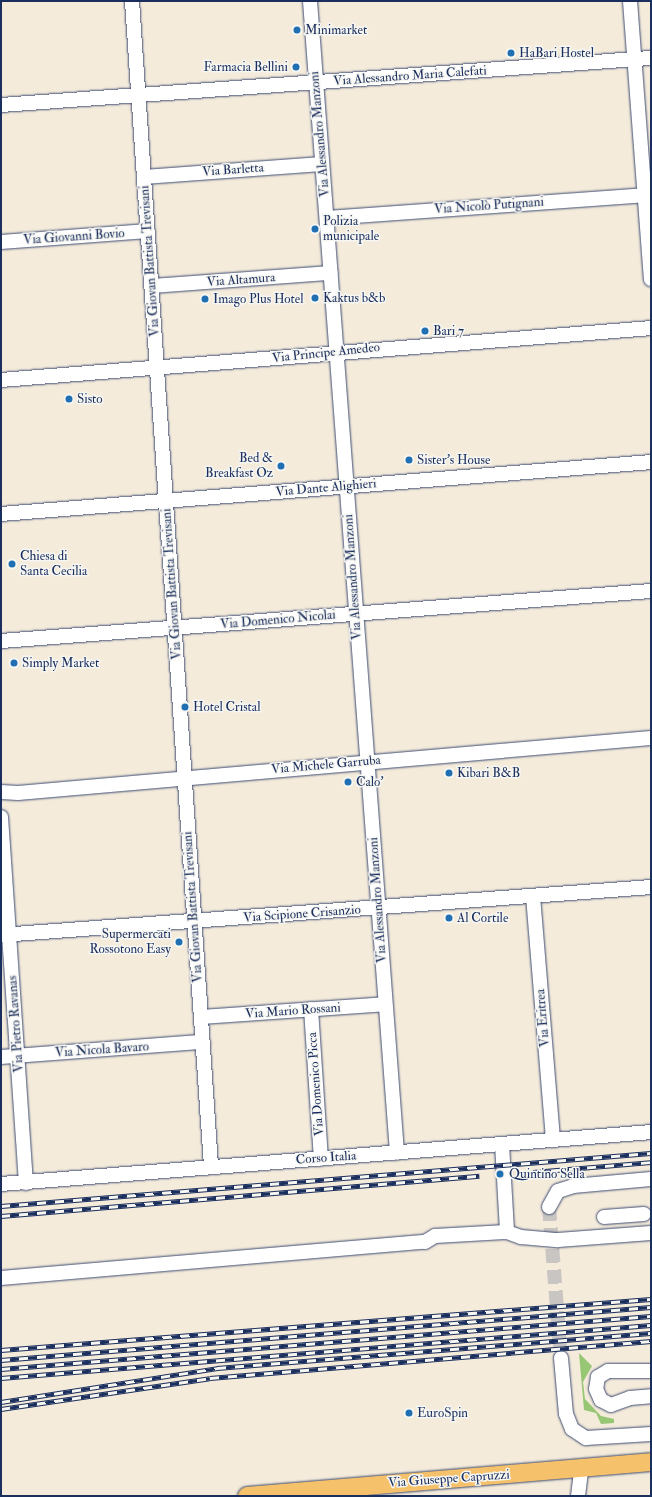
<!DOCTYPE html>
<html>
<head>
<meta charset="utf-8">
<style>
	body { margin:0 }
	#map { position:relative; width:652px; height:1497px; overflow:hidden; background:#f4ebdb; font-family:"IM FELL Double Pica",serif }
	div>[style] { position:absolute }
	.green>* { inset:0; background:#97c674 }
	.minor-tunnel>* { height:14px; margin-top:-7px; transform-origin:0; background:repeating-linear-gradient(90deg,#c9c5c2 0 14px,transparent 0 21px) }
	.roads { filter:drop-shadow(0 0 1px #3c4b71) drop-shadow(0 0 1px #3c4b71) }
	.minor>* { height:14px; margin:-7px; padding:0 7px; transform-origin:7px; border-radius:7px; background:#fff }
	.major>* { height:18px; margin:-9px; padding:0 9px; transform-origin:9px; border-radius:9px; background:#f5c16b }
	.rail>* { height:4.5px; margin-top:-2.25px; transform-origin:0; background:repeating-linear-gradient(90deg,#f6f6f2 0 9px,#1b2f5e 0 18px); box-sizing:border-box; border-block:1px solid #1b2f5e }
	.dots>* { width:11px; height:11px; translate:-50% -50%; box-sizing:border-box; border:2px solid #f6f6f2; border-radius:50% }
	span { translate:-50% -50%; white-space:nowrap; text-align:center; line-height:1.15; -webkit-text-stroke:3px #f6f6f2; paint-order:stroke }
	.poi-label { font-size:13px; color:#1b2f5e }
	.left { translate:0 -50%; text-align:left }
	.right { translate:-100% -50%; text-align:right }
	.street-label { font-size:13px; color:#1b2f5e }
	.frame { position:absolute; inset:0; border:2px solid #1b2f5e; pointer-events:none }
</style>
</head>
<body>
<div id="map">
	<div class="green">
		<div style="clip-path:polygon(579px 1353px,592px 1366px,583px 1382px,585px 1399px,601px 1416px,614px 1419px,614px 1423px,601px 1424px,596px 1413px,584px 1410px)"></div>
	</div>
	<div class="minor-tunnel">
		<div style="left:549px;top:1207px;width:151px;rotate:85.5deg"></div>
	</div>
	<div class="roads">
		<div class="minor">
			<div style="left:132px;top:1px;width:1169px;rotate:86.12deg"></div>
			<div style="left:310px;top:1px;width:1155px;rotate:85.68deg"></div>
			<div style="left:630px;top:1px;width:279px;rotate:85.7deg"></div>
			<div style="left:1px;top:105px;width:652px;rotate:-4.14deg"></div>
			<div style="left:144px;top:177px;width:178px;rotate:-4.2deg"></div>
			<div style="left:327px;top:218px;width:325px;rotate:-4.1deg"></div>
			<div style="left:1px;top:242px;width:147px;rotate:-4.3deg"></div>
			<div style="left:152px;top:286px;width:179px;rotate:-4.2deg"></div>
			<div style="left:1px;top:380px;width:652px;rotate:-4.57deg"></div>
			<div style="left:1px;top:514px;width:652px;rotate:-4.57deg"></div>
			<div style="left:1px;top:641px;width:652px;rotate:-4.4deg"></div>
			<div style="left:1px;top:792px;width:17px;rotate:3deg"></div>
			<div style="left:18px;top:793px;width:635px;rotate:-4.97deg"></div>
			<div style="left:1px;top:817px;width:367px;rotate:86.1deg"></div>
			<div style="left:533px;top:896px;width:245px;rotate:85.3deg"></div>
			<div style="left:1px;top:935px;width:652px;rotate:-4.22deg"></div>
			<div style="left:311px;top:1009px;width:150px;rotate:86.2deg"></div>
			<div style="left:201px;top:1017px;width:184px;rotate:-4deg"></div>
			<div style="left:1px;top:1057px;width:202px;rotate:-4.3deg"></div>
			<div style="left:502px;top:1144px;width:88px;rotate:86.7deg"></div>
			<div style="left:1px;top:1184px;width:652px;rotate:-4.57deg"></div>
			<div style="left:549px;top:1207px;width:18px;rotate:-61deg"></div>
			<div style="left:558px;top:1191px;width:16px;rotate:-18deg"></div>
			<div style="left:573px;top:1186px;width:78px;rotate:-5.1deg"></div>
			<div style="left:604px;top:1217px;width:40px;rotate:-4.3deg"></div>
			<div style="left:1px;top:1278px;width:426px;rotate:-4.9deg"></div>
			<div style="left:425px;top:1242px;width:12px;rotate:-31deg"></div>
			<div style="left:435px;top:1236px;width:72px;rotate:-3.2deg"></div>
			<div style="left:507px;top:1232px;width:15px;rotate:20deg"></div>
			<div style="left:521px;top:1237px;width:37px;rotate:5deg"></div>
			<div style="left:558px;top:1240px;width:93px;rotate:-4.3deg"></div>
			<div style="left:561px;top:1358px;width:56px;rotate:84.9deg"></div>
			<div style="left:566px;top:1414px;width:16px;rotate:68deg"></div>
			<div style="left:572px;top:1429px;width:17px;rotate:33deg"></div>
			<div style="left:586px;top:1438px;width:65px;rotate:-3.5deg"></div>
			<div style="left:651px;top:1371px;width:43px;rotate:180deg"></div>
			<div style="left:608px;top:1371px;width:12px;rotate:149deg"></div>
			<div style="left:598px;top:1377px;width:12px;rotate:99deg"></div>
			<div style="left:596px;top:1389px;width:12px;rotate:66deg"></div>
			<div style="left:601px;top:1400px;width:11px;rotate:27deg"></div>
			<div style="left:611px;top:1405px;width:20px;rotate:-20deg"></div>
			<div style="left:630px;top:1398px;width:21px;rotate:-5deg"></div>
			<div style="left:578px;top:1496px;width:26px;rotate:-83deg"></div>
		</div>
		<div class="major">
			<div style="left:247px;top:1496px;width:405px;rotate:-4.8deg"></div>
		</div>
	</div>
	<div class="rail">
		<div style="left:533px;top:1172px;width:118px;rotate:-4.8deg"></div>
		<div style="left:1px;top:1206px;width:652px;rotate:-4.66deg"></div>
		<div style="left:1px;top:1216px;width:480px;rotate:-4.8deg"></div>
		<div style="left:1px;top:1350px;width:652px;rotate:-4.49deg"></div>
		<div style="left:1px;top:1360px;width:652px;rotate:-4.66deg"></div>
		<div style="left:1px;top:1369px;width:652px;rotate:-4.66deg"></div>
		<div style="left:1px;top:1378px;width:652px;rotate:-4.66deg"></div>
		<div style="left:1px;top:1402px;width:219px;rotate:-8.9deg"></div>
		<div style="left:217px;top:1368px;width:435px;rotate:-4.6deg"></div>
		<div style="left:1px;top:1409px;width:211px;rotate:-8.4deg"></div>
		<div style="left:210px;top:1378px;width:443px;rotate:-4.8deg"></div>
	</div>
	<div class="dots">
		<div style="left:297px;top:30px;background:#1f6fb2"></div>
		<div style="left:511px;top:53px;background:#1f6fb2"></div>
		<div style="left:296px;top:67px;background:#1f6fb2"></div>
		<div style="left:315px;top:229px;background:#1f6fb2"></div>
		<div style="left:315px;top:298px;background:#1f6fb2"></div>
		<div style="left:205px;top:299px;background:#1f6fb2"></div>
		<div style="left:425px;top:331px;background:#1f6fb2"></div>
		<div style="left:69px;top:399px;background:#1f6fb2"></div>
		<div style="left:409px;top:460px;background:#1f6fb2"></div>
		<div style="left:281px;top:466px;background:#1f6fb2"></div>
		<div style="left:12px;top:564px;background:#1f6fb2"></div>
		<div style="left:14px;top:663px;background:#1f6fb2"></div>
		<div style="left:185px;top:707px;background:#1f6fb2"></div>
		<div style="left:449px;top:773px;background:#1f6fb2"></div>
		<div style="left:348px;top:782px;background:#1f6fb2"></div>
		<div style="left:449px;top:918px;background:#1f6fb2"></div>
		<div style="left:179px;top:942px;background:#1f6fb2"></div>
		<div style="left:500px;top:1174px;background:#1f6fb2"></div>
		<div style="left:409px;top:1413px;background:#1f6fb2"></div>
	</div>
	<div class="poi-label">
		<span class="left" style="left:305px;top:30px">Minimarket</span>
		<span class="left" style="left:519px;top:53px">HaBari Hostel</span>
		<span class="right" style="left:288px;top:67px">Farmacia Bellini</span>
		<span class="left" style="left:323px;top:229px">Polizia<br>municipale</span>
		<span class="left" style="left:323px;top:298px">Kaktus b&amp;b</span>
		<span class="left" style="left:213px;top:299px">Imago Plus Hotel</span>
		<span class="left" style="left:433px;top:331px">Bari 7</span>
		<span class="left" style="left:77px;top:399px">Sisto</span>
		<span class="right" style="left:273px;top:466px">Bed &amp;<br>Breakfast Oz</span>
		<span class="left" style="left:417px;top:460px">Sister's House</span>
		<span class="left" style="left:20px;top:564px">Chiesa di<br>Santa Cecilia</span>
		<span class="left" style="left:22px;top:663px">Simply Market</span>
		<span class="left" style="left:193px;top:707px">Hotel Cristal</span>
		<span class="left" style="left:457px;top:773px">Kibari B&amp;B</span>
		<span class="left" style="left:356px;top:782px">Calo'</span>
		<span class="left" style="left:457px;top:918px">Al Cortile</span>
		<span class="right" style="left:171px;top:942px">Supermercati<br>Rossotono Easy</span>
		<span class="left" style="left:509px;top:1174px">Quintino Sella</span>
		<span class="left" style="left:417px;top:1413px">EuroSpin</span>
	</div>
	<div class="street-label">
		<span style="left:410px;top:76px;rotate:-4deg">Via Alessandro Maria Calefati</span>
		<span style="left:320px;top:134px;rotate:-95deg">Via Alessandro Manzoni</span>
		<span style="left:233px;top:170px;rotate:-4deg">Via Barletta</span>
		<span style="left:489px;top:206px;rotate:-4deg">Via Nicolò Putignani</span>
		<span style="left:74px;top:237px;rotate:-4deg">Via Giovanni Bovio</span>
		<span style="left:150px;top:261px;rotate:-94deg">Via Giovan Battista Trevisani</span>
		<span style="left:241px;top:280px;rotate:-4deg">Via Altamura</span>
		<span style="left:326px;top:353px;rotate:-6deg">Via Principe Amedeo</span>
		<span style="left:326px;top:488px;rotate:-5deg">Via Dante Alighieri</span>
		<span style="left:353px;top:577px;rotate:-94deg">Via Alessandro Manzoni</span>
		<span style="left:172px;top:584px;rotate:-94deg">Via Giovan Battista Trevisani</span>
		<span style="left:278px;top:620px;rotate:-5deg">Via Domenico Nicolai</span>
		<span style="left:326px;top:765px;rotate:-5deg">Via Michele Garruba</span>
		<span style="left:378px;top:900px;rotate:-94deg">Via Alessandro Manzoni</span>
		<span style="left:193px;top:907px;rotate:-94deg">Via Giovan Battista Trevisani</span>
		<span style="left:302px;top:914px;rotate:-4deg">Via Scipione Crisanzio</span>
		<span style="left:293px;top:1011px;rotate:-4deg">Via Mario Rossani</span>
		<span style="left:543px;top:1018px;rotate:-95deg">Via Eritrea</span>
		<span style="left:16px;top:1024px;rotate:-94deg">Via Pietro Ravanas</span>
		<span style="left:102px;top:1050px;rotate:-4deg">Via Nicola Bavaro</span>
		<span style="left:316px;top:1084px;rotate:-94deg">Via Domenico Picca</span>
		<span style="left:326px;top:1158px;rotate:-4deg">Corso Italia</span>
		<span style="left:449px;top:1479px;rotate:-4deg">Via Giuseppe Capruzzi</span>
	</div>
	<div class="frame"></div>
</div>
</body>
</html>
